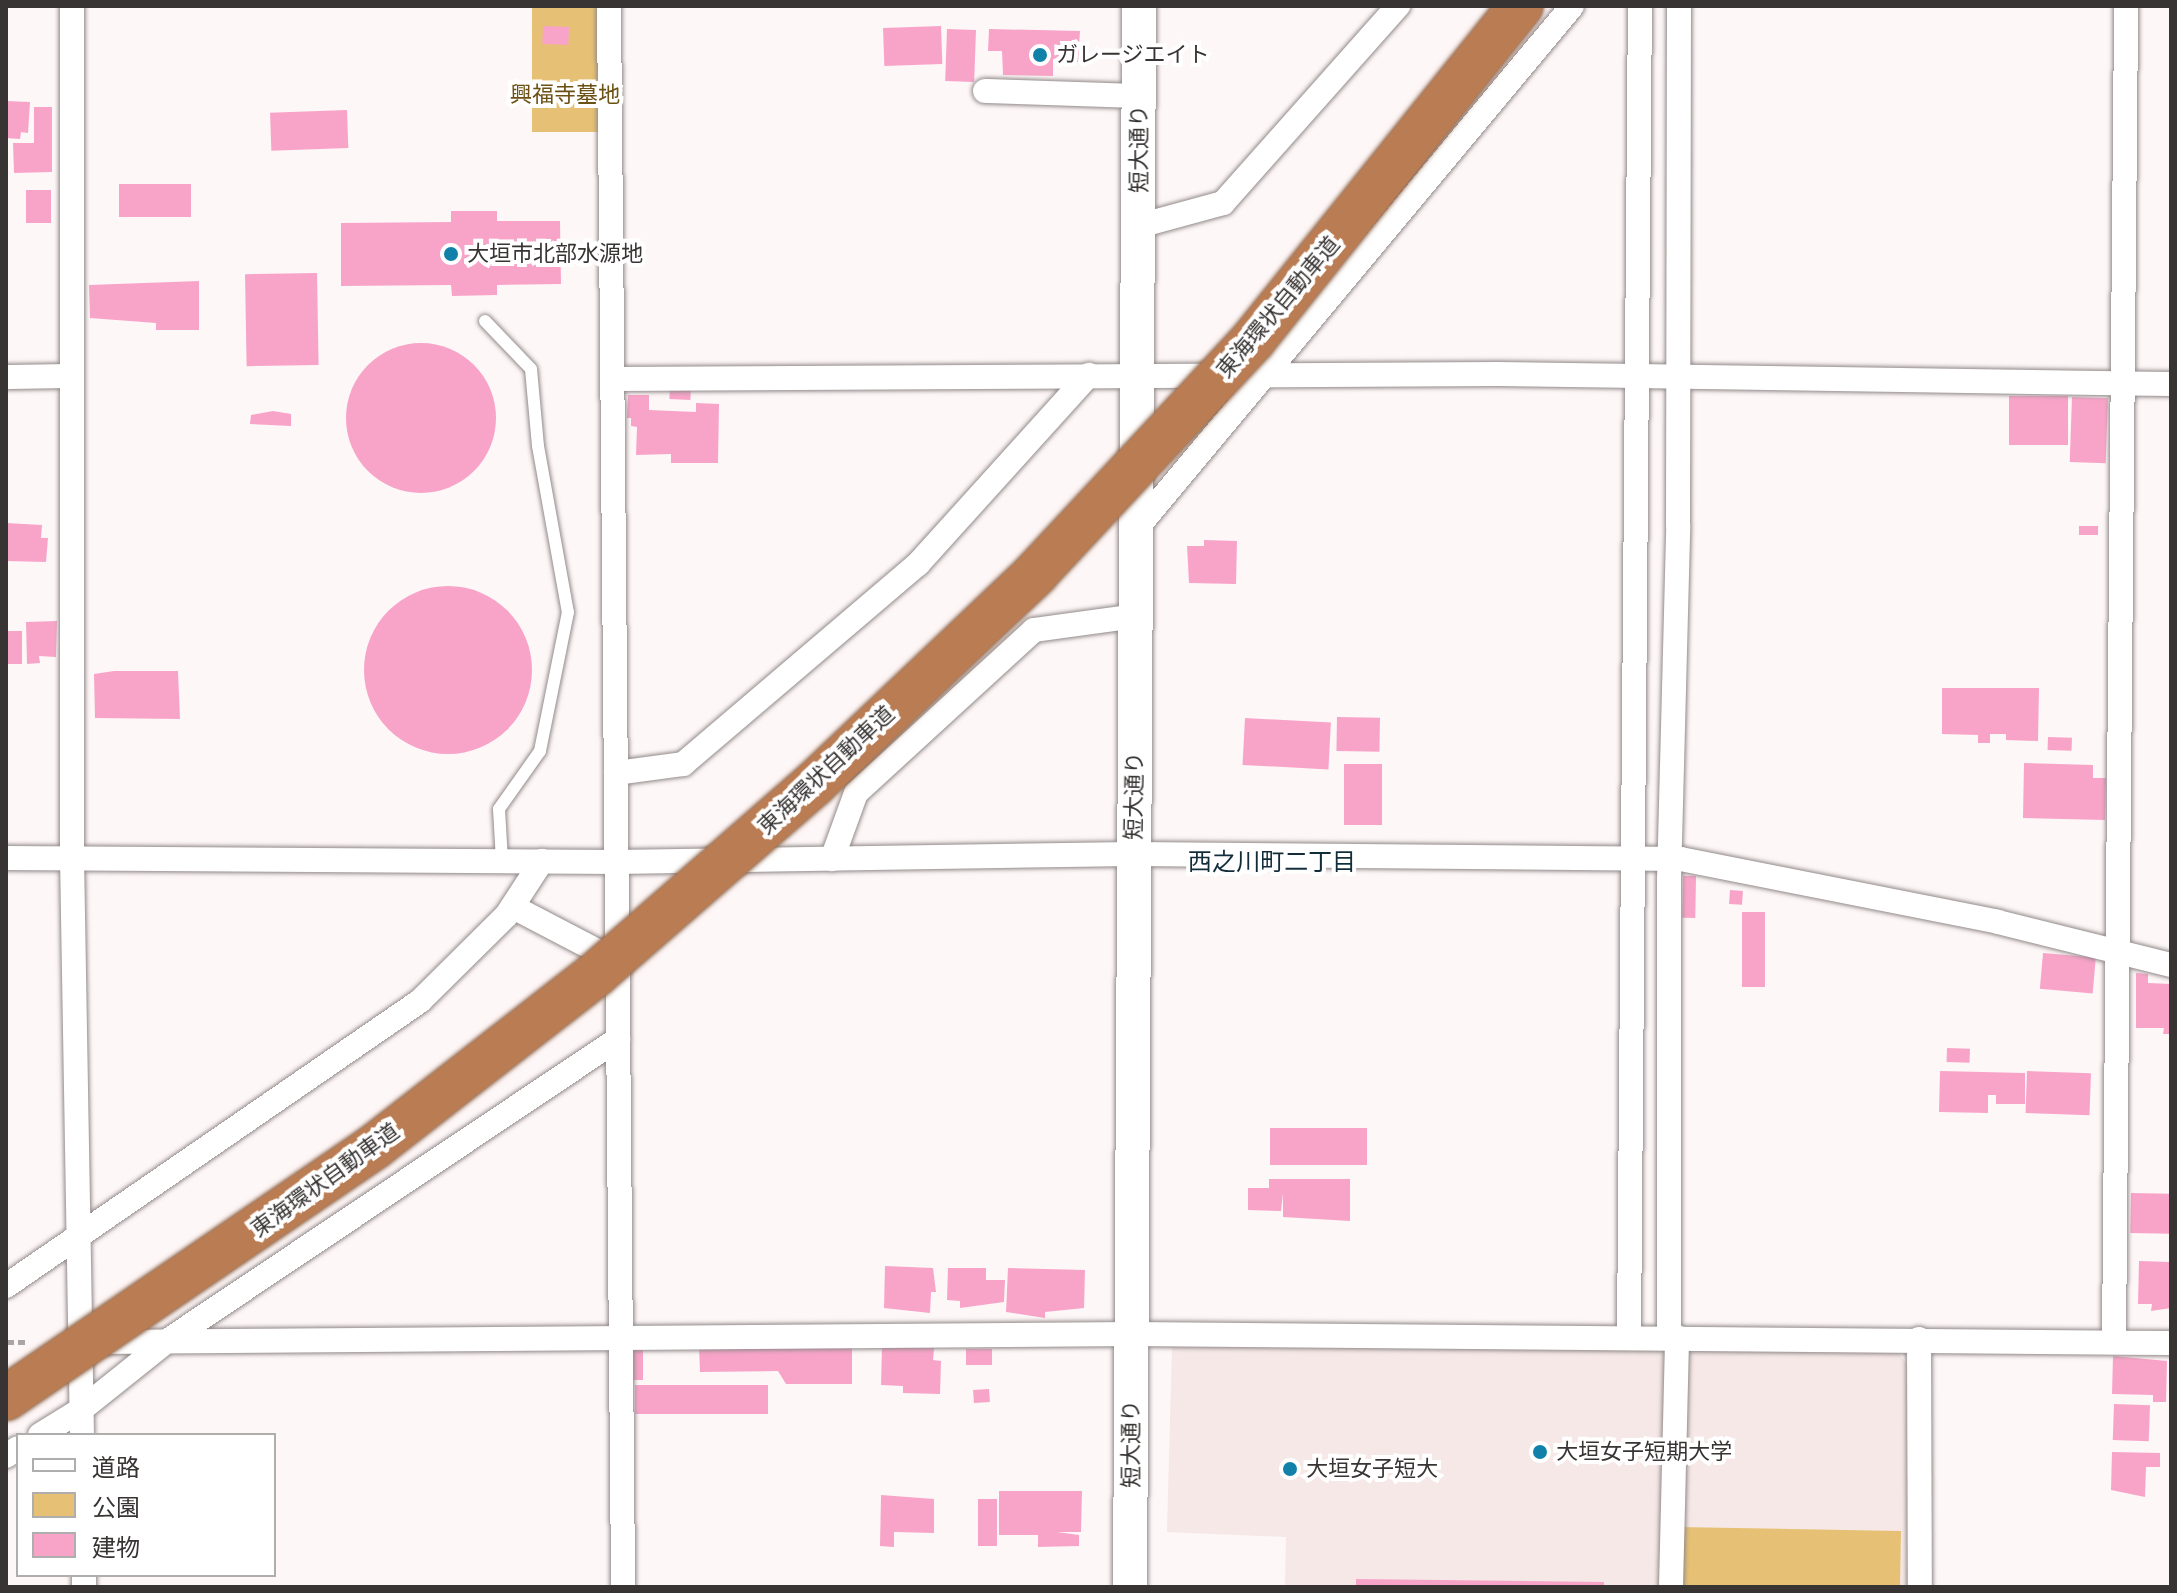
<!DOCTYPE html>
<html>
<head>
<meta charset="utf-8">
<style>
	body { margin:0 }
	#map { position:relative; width:2177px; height:1593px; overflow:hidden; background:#fef7f7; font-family:"Fira Sans","Noto Sans JP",sans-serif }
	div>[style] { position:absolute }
	.built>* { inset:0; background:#f5e8e6 }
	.green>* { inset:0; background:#e6c175; transform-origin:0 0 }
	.building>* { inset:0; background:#f8a4c8; transform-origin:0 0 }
	.round { border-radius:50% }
	.path>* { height:5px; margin-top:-2.5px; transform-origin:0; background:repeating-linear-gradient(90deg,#aba6a5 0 8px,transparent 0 12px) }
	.roads { filter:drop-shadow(0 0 2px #928a8a) drop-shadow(0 0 2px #928a8a) }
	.lane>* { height:12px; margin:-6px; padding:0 6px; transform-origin:6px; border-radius:6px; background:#fff }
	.street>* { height:24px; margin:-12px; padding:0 12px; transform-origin:12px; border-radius:12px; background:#fff }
	.secondary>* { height:34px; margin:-17px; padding:0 17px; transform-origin:17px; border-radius:17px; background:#fff }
	.bridges { filter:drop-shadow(0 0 2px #8c6348) drop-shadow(0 0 2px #8c6348) }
	.highway-bridge>* { height:44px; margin:-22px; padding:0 22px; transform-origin:22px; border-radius:22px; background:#ba7c53 }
	.dots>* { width:22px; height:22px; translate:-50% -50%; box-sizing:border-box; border:4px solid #fff; border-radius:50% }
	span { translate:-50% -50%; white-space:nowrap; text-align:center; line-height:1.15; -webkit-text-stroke:8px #fff; paint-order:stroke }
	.poi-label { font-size:22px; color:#373433 }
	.left { translate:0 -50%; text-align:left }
	.park-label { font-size:22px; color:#6b5113 }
	.street-label { font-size:22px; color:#373433 }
	.neighbourhood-label { font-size:24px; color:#122d39 }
	.frame { position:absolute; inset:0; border:8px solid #373433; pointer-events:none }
	.legend { position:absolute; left:16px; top:1433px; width:260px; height:144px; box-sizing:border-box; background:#fff; border:2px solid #afaead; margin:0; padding:10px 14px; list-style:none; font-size:24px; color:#373433 }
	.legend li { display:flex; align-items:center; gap:16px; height:40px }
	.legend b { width:40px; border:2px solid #afaead }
</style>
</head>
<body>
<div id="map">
	<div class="built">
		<div style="clip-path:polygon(1172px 1347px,1896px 1349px,1911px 1371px,1909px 1587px,1285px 1587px,1286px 1537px,1167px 1532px)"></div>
	</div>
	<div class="green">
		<div style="left:532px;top:6px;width:69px;height:126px"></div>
		<div style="left:1677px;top:1527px;width:224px;height:60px;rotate:1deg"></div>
	</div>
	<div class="building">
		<div style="left:543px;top:26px;width:26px;height:18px;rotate:2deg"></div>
		<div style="left:941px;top:26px;width:38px;height:58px;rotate:88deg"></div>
		<div style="left:947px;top:29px;width:29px;height:52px;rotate:2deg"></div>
		<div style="clip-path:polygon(989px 29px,1080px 31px,1078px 62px,1053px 60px,1053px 76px,1003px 75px,1002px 51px,988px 51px)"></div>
		<div style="clip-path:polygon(6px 101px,30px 102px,28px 133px,21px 132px,20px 139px,6px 138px)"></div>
		<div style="clip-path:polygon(34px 107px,52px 107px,52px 172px,14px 173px,13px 143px,34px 143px)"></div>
		<div style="left:347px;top:110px;width:38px;height:77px;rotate:88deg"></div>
		<div style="left:119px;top:184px;width:72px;height:33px"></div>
		<div style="left:51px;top:190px;width:33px;height:25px;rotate:90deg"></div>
		<div style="clip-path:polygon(451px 211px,497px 211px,497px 221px,560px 221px,561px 284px,497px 285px,497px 295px,452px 296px,451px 285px,341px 286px,341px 223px,451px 222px)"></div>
		<div style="left:317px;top:273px;width:92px;height:72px;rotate:89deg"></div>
		<div style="clip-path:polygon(199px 281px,199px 330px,156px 330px,156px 323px,90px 318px,89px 285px)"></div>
		<div class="round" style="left:346px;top:343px;width:150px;height:150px"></div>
		<div style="left:670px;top:387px;width:21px;height:12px;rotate:3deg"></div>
		<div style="clip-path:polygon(628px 395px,649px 395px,649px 410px,696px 412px,696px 403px,719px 404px,718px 463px,671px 463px,671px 454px,636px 455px,637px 427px,631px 426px,631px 418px,627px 418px)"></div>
		<div style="left:2009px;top:396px;width:59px;height:49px"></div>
		<div style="left:2072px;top:397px;width:36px;height:65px;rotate:2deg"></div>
		<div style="clip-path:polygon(273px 411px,291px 414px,291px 426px,250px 424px,251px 415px)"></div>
		<div style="clip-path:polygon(6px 523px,42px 525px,41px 538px,48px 538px,46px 562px,6px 561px)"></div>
		<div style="left:2079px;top:526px;width:19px;height:9px"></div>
		<div style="clip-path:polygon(1204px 540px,1237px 541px,1236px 584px,1189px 583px,1187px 546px,1204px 546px)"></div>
		<div class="round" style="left:364px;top:586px;width:168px;height:168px"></div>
		<div style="clip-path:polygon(57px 621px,56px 657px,39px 656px,40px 663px,27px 664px,26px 622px)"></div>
		<div style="left:6px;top:631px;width:16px;height:33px"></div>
		<div style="clip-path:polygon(114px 671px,178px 671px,180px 719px,95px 718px,94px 674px)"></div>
		<div style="clip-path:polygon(1942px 688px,2039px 688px,2038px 741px,2006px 740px,2006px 734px,1990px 734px,1990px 743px,1978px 743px,1978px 735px,1942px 734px)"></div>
		<div style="left:1337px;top:717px;width:43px;height:34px;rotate:1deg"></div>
		<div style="left:1245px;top:718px;width:86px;height:47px;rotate:3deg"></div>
		<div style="left:2048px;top:737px;width:24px;height:13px;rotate:2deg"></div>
		<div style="clip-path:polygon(2024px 763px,2093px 765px,2093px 778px,2106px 778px,2105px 820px,2023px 818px)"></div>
		<div style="left:1344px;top:764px;width:38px;height:61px"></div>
		<div style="left:1696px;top:876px;width:42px;height:13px;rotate:91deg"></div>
		<div style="left:1730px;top:890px;width:13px;height:14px;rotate:4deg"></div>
		<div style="left:1742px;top:912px;width:23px;height:75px"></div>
		<div style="left:2043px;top:953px;width:53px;height:36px;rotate:5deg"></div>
		<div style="clip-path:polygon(2136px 973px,2148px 974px,2148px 983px,2171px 984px,2171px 1034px,2163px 1034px,2164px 1028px,2136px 1028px)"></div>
		<div style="left:1947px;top:1048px;width:23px;height:14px;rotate:2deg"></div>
		<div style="clip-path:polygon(1940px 1071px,2025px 1073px,2025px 1104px,1996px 1104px,1996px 1095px,1988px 1095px,1988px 1113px,1939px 1112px)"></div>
		<div style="left:2027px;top:1071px;width:64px;height:42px;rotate:2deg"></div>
		<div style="left:1367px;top:1128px;width:37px;height:97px;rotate:90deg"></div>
		<div style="clip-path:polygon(1269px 1179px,1350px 1179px,1350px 1221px,1283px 1217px,1283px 1193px,1281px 1211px,1248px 1210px,1248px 1188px,1269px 1188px)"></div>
		<div style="left:2131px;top:1193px;width:40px;height:40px;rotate:1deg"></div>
		<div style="clip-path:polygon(2139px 1261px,2171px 1262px,2171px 1308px,2151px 1311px,2152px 1304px,2138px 1304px)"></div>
		<div style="clip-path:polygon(885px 1266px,933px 1268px,936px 1292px,931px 1292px,930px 1313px,884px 1308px)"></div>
		<div style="clip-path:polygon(948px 1268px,986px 1268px,986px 1280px,1005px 1280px,1004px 1302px,960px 1308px,960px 1301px,947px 1300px)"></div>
		<div style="clip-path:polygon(1008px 1268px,1085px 1270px,1084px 1308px,1045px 1312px,1045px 1318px,1006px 1312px)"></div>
		<div style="clip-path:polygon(699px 1346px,852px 1346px,852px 1384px,786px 1384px,778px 1371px,700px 1372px)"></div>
		<div style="clip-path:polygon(882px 1346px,934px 1348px,933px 1360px,941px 1361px,940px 1394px,903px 1393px,903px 1386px,881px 1385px)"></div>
		<div style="left:966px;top:1349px;width:26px;height:16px"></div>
		<div style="left:633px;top:1350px;width:10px;height:30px"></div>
		<div style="clip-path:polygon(2113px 1356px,2167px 1361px,2166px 1402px,2153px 1402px,2153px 1395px,2112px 1394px)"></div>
		<div style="left:635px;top:1385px;width:133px;height:29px"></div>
		<div style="left:989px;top:1389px;width:13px;height:16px;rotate:86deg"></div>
		<div style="left:2114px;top:1404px;width:36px;height:36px;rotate:2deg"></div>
		<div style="clip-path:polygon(2112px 1452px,2160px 1453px,2160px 1467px,2146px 1467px,2145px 1497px,2111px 1490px)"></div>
		<div style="clip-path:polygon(999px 1491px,1082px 1491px,1081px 1532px,1057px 1532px,1079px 1535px,1079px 1546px,1038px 1547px,1038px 1535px,999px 1535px)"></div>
		<div style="clip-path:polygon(881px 1495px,934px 1499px,934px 1533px,894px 1532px,894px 1547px,880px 1546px)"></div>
		<div style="left:978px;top:1499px;width:19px;height:47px"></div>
		<div style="clip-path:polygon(1356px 1579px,1604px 1582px,1604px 1587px,1356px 1587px)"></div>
	</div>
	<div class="path">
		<div style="left:6px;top:1342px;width:19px"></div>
	</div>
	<div class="roads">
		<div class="lane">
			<div style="left:485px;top:321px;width:66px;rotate:46.2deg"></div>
			<div style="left:531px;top:369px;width:77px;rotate:84.8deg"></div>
			<div style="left:538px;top:446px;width:169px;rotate:79.8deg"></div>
			<div style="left:568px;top:612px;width:142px;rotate:101.4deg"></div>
			<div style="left:540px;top:751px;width:71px;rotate:125.3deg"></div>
			<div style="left:499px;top:809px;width:52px;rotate:86.7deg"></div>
		</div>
		<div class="street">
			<div style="left:72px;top:6px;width:851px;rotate:90deg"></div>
			<div style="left:72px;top:857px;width:578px;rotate:89.01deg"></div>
			<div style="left:609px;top:6px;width:1581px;rotate:89.49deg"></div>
			<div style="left:985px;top:91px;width:154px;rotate:1.9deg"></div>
			<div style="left:1139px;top:226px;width:87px;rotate:-15.3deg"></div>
			<div style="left:1223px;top:203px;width:264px;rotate:-48.4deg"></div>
			<div style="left:6px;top:377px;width:66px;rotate:-0.9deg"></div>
			<div style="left:613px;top:379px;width:885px;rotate:-0.32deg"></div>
			<div style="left:1498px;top:374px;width:673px;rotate:0.85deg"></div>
			<div style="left:1137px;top:528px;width:679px;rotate:-50.19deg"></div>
			<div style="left:616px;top:773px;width:68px;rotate:-7.7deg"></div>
			<div style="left:683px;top:764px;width:309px;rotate:-40.4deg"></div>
			<div style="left:918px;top:564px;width:255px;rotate:-47.9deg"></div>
			<div style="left:6px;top:858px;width:610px;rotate:0.38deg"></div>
			<div style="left:616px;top:862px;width:517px;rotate:-0.89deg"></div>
			<div style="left:1133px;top:854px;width:548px;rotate:0.52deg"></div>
			<div style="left:1681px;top:859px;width:323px;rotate:11.2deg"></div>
			<div style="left:1998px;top:922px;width:178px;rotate:14deg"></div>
			<div style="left:832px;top:859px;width:70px;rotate:-70deg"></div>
			<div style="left:856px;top:793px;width:241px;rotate:-42.5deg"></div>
			<div style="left:1034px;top:630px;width:103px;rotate:-7.8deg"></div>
			<div style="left:513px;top:907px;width:119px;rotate:27.6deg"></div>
			<div style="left:6px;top:1286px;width:503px;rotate:-34.54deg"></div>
			<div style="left:420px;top:1001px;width:121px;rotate:-44.7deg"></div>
			<div style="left:506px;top:916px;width:66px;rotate:-56.8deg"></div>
			<div style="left:1629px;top:1337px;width:1331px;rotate:-89.53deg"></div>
			<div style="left:1669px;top:1337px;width:457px;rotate:-90deg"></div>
			<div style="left:1669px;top:880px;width:355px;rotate:-88.5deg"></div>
			<div style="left:1678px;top:525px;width:519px;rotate:-89.89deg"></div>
			<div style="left:1919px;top:1339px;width:248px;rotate:89.8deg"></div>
			<div style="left:2114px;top:1340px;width:1334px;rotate:-89.48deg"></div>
			<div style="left:95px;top:1342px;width:1036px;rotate:-0.44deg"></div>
			<div style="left:1131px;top:1334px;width:1040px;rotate:0.5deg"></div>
			<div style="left:40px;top:1435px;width:49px;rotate:-31.8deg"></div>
			<div style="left:82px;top:1409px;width:109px;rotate:-38.7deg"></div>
			<div style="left:167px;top:1341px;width:543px;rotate:-33.81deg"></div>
			<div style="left:6px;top:1456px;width:14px;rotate:-34deg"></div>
			<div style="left:84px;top:1575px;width:12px;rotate:90deg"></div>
			<div style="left:1671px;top:1587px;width:250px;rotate:-88.6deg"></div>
		</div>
		<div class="secondary">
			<div style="left:1130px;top:1587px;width:1581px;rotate:-89.67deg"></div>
		</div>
	</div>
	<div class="bridges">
		<div class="highway-bridge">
			<div style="left:6px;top:1398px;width:445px;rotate:-34.3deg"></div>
			<div style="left:374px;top:1147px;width:281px;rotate:-37.9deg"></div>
			<div style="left:596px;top:974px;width:289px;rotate:-41.1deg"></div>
			<div style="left:814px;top:784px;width:306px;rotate:-43.5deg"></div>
			<div style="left:1036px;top:573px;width:318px;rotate:-47deg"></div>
			<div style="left:1253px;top:340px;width:428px;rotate:-51.3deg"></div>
		</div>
	</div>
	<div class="dots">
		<div style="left:1040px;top:55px;background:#1281a9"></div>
		<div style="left:451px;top:254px;background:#1281a9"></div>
		<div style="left:1540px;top:1452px;background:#1281a9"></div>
		<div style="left:1290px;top:1469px;background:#1281a9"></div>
	</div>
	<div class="poi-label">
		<span class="left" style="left:1056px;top:55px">ガレージエイト</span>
		<span class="left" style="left:467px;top:254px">大垣市北部水源地</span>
		<span class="left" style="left:1556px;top:1452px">大垣女子短期大学</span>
		<span class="left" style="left:1306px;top:1469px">大垣女子短大</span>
	</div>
	<div class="park-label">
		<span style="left:565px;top:95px">興福寺墓地</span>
	</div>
	<div class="street-label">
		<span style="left:1139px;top:149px;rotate:-90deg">短大通り</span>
		<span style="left:1278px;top:307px;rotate:-50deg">東海環状自動車道</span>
		<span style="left:826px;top:770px;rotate:-43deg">東海環状自動車道</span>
		<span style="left:1134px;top:796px;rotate:-89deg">短大通り</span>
		<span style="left:325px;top:1180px;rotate:-36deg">東海環状自動車道</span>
		<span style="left:1131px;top:1444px;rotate:-90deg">短大通り</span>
	</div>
	<div class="neighbourhood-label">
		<span style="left:1272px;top:863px">西之川町二丁目</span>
	</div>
	<div class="frame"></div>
	<ul class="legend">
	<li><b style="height:10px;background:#fff"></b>道路</li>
	<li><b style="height:22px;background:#e6c175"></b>公園</li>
	<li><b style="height:22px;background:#f8a4c8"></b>建物</li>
	</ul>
</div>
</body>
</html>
